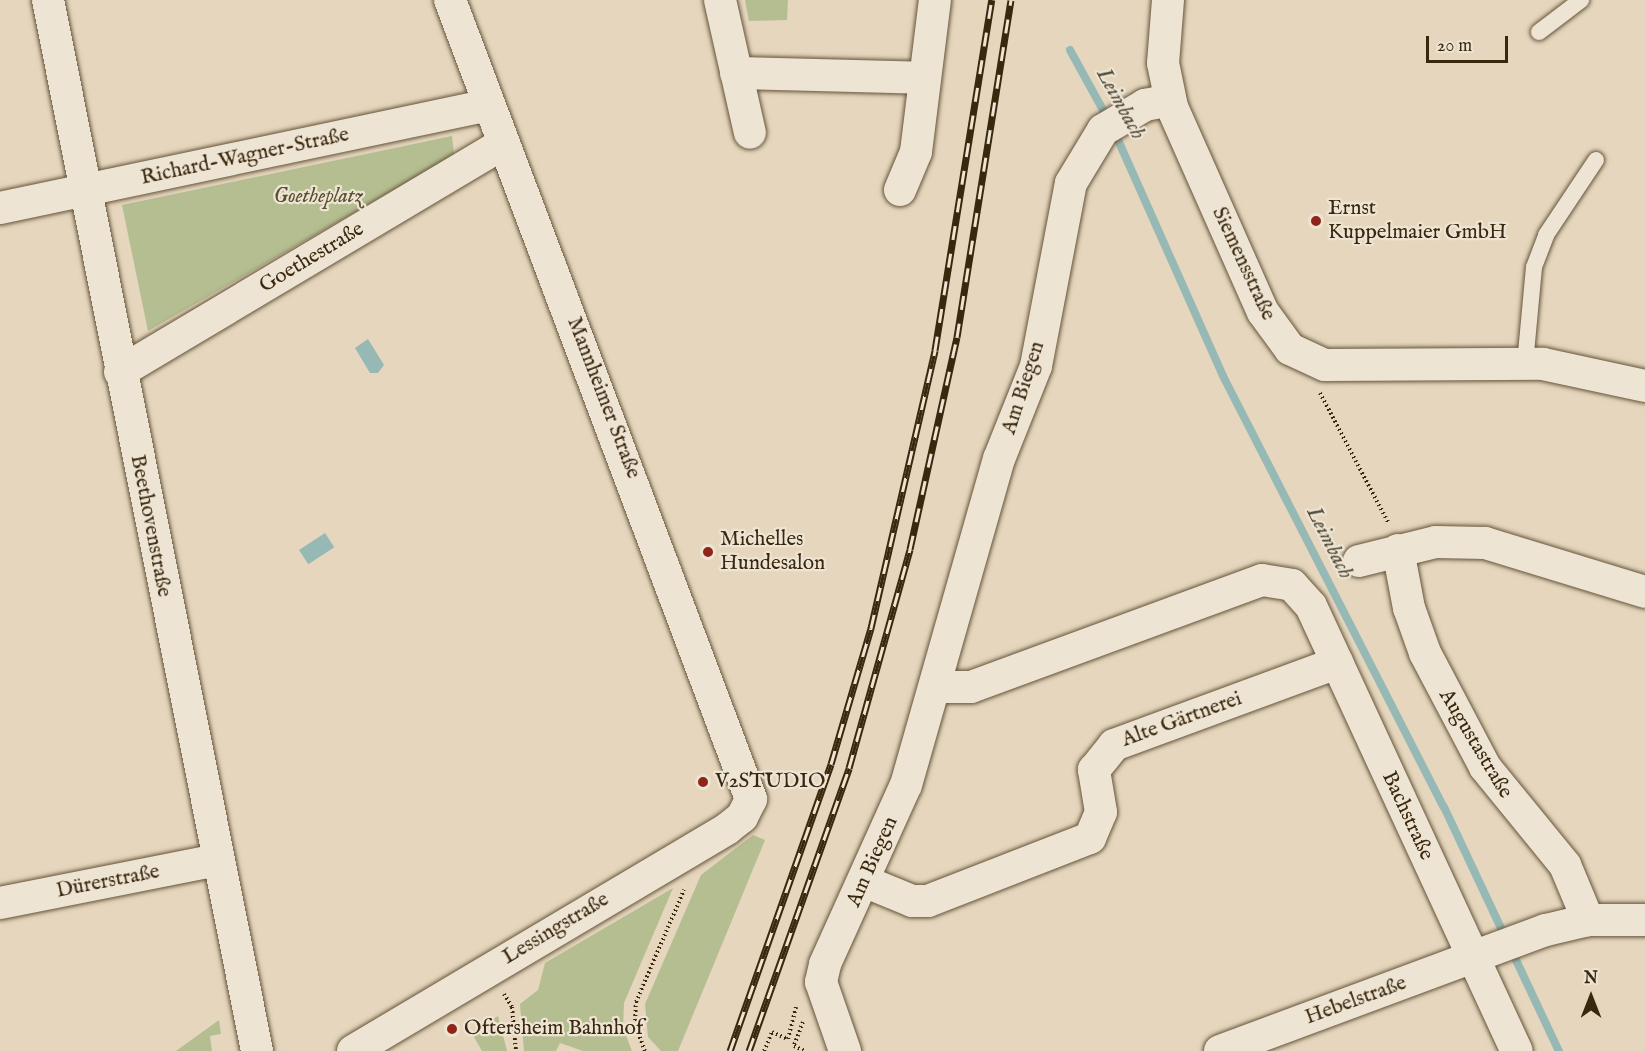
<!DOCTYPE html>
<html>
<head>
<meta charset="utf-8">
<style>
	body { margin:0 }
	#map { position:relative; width:1645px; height:1051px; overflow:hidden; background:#e5d6bd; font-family:"IM FELL English",serif }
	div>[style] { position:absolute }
	.green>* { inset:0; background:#b5be91 }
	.water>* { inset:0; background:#96b9b5; transform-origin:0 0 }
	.stream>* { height:8px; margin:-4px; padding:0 4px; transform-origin:4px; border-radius:4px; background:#96b9b5 }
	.path>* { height:4px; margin-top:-2px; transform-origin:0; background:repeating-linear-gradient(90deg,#3a280e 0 1.5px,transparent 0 4.5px) }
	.roads { filter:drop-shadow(0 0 2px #65543a) drop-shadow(0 0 2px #65543a) }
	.lane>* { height:16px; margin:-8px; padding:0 8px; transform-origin:8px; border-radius:8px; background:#eee4d4 }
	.street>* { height:32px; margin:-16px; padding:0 16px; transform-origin:16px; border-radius:16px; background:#eee4d4 }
	.rail>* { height:7px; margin-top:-3.5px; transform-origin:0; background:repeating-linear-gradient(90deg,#eee4d4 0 14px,#3a280e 0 28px); box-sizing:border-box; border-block:2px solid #3a280e }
	.dots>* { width:16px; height:16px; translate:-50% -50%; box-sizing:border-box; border:3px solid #eee4d4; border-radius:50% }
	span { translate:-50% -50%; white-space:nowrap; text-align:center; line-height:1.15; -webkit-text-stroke:4.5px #eee4d4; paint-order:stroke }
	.street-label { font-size:21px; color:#3a280e }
	.park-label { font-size:21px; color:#594e2f; font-style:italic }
	.poi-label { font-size:21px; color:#3a280e }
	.left { translate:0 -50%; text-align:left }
	.water-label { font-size:22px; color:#514c38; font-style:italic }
	.north { position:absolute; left:1561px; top:967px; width:60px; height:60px; -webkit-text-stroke:4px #eee4d4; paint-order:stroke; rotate:0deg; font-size:16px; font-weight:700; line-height:24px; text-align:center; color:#3a280e }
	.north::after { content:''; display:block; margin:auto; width:21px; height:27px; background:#3a280e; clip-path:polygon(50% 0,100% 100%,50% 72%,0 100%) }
	.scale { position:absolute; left:1426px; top:36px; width:82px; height:27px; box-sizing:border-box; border:3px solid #3a280e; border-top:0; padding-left:8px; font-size:18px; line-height:21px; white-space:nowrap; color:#3a280e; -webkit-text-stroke:4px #eee4d4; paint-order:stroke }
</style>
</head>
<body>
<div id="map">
	<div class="green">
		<div style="clip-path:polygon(745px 0,788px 0,787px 20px,749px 21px)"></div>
		<div style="clip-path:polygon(452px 136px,454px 155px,148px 331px,122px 205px)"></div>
		<div style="clip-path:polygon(753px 835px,765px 840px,678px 1051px,661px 1051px,648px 1037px,645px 1004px,701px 875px)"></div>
		<div style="clip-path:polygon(673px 888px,624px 1003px,623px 1028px,632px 1051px,583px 1051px,560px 1043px,556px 1051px,524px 1051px,520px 1004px,538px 990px,545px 963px)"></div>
		<div style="clip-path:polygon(498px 1016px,507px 1051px,482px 1051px,471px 1032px)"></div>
		<div style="clip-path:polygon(219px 1020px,221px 1034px,210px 1036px,212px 1051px,176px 1051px)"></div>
	</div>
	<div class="water">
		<div style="clip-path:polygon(368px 339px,384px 365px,378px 373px,370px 373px,355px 348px)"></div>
		<div style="left:325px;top:533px;width:17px;height:31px;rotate:57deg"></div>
	</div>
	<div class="stream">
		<div style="left:1070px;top:50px;width:79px;rotate:61.2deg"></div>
		<div style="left:1114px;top:131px;width:268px;rotate:66deg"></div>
		<div style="left:1223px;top:376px;width:484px;rotate:62.9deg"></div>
		<div style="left:1444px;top:807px;width:270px;rotate:64.8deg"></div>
	</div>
	<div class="path">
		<div style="left:1320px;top:393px;width:148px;rotate:62.2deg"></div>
		<div style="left:504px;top:994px;width:15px;rotate:58deg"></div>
		<div style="left:512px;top:1007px;width:44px;rotate:84.8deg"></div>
		<div style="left:803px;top:1022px;width:26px;rotate:111deg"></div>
		<div style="left:794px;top:1046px;width:12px;rotate:24deg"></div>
		<div style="left:645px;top:1051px;width:28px;rotate:-111deg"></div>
		<div style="left:635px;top:1025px;width:23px;rotate:-88deg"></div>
		<div style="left:636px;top:1002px;width:122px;rotate:-66.8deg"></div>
		<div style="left:764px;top:1051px;width:21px;rotate:-67deg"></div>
		<div style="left:772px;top:1032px;width:17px;rotate:24deg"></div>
		<div style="left:788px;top:1039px;width:33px;rotate:-76deg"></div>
	</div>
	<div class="roads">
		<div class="lane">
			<div style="left:1539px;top:32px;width:53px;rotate:-37.3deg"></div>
			<div style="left:1525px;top:364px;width:97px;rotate:-84.7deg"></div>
			<div style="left:1534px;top:267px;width:34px;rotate:-69deg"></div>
			<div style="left:1546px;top:235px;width:90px;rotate:-56.3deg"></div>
		</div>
		<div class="street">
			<div style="left:48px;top:0;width:1072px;rotate:78.75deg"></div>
			<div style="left:720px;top:0;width:136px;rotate:77.3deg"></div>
			<div style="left:1168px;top:0;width:63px;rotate:94.5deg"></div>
			<div style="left:1163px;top:63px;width:45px;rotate:78.4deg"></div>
			<div style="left:1172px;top:107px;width:224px;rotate:66.1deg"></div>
			<div style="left:1263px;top:312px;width:46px;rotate:53.9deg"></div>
			<div style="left:1290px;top:349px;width:38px;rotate:25deg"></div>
			<div style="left:1325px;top:365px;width:218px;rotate:-0.3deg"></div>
			<div style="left:1543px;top:364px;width:104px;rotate:12.2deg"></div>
			<div style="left:736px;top:73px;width:189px;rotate:1.5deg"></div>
			<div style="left:900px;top:190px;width:41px;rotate:-67.2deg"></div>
			<div style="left:916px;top:152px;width:153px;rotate:-82.9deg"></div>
			<div style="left:0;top:208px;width:500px;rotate:-11.9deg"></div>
			<div style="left:120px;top:372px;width:447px;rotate:-30.8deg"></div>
			<div style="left:1398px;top:550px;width:59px;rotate:79.3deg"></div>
			<div style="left:1409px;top:608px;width:48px;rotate:70.4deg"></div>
			<div style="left:1425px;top:653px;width:129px;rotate:62.2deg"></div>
			<div style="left:1485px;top:767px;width:127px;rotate:50.8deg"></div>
			<div style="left:1565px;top:865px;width:60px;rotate:67.3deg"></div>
			<div style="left:1588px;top:920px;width:57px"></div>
			<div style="left:1359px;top:561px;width:79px;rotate:-13.9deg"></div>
			<div style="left:1436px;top:542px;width:49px;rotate:1.2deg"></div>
			<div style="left:1485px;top:543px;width:167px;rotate:17deg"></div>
			<div style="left:935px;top:687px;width:36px"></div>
			<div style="left:971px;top:687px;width:310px;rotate:-20.2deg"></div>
			<div style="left:1262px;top:580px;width:30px;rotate:9deg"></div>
			<div style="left:1292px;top:585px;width:28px;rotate:48deg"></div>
			<div style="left:1311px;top:606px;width:490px;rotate:65.2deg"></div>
			<div style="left:866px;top:882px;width:50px;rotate:22.4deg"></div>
			<div style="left:912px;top:901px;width:16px"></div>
			<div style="left:928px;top:901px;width:174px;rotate:-21.3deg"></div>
			<div style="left:1090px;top:838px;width:28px;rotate:-67deg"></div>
			<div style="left:1101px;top:812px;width:43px;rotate:-99.5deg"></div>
			<div style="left:1094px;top:770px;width:32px;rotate:-51deg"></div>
			<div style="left:1114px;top:745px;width:238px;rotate:-20.2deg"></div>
			<div style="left:0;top:903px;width:221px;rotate:-11.2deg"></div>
			<div style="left:353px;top:1051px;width:436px;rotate:-30.7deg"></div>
			<div style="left:728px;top:828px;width:18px;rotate:-38deg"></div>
			<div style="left:742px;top:817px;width:20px;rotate:-63deg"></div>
			<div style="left:751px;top:799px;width:854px;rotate:-110.64deg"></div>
			<div style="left:845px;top:1051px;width:73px;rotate:-109.2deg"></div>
			<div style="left:821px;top:982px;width:18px;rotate:-77deg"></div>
			<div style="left:825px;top:964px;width:196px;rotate:-65.7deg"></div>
			<div style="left:906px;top:785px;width:339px;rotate:-74.1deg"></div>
			<div style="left:999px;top:459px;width:100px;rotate:-68.3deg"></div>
			<div style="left:1036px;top:366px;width:186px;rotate:-79.2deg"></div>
			<div style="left:1071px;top:183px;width:62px;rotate:-58.9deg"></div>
			<div style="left:1103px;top:130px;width:49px;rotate:-30.8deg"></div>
			<div style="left:1145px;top:105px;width:25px;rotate:-11deg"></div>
			<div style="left:1220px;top:1051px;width:348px;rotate:-20.4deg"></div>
			<div style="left:1546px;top:930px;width:43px;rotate:-13.4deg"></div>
		</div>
	</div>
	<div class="rail">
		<div style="left:730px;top:1051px;width:304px;rotate:-70.6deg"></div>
		<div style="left:831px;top:764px;width:142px;rotate:-73.6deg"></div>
		<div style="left:871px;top:628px;width:285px;rotate:-77deg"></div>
		<div style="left:935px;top:350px;width:355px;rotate:-80.8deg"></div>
		<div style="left:749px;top:1051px;width:300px;rotate:-70.5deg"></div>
		<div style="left:849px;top:768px;width:227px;rotate:-74.4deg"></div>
		<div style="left:910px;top:549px;width:217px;rotate:-77.5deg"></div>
		<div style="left:957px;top:337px;width:341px;rotate:-80.9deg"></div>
	</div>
	<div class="dots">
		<div style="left:1316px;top:221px;background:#8f2418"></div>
		<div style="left:708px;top:552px;background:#8f2418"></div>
		<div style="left:703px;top:782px;background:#8f2418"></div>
		<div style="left:452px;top:1029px;background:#8f2418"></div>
	</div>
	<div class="street-label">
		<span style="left:245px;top:157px;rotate:-12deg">Richard-Wagner-Straße</span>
		<span style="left:312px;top:258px;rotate:-31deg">Goethestraße</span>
		<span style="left:1243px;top:264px;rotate:65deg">Siemensstraße</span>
		<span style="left:1024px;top:388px;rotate:-72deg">Am Biegen</span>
		<span style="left:603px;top:398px;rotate:69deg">Mannheimer Straße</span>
		<span style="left:150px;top:526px;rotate:79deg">Beethovenstraße</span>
		<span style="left:1182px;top:720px;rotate:-20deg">Alte Gärtnerei</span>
		<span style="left:1475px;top:744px;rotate:59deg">Augustastraße</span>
		<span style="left:1407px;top:816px;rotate:65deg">Bachstraße</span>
		<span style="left:873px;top:862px;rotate:-66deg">Am Biegen</span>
		<span style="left:108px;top:882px;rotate:-11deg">Dürerstraße</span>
		<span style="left:556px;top:929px;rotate:-31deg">Lessingstraße</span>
		<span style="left:1356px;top:1001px;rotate:-20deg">Hebelstraße</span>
	</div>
	<div class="park-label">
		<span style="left:318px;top:197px">Goetheplatz</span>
	</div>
	<div class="poi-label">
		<span class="left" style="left:1328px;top:221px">Ernst<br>Kuppelmaier GmbH</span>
		<span class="left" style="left:720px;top:552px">Michelles<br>Hundesalon</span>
		<span class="left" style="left:715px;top:782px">V2STUDIO</span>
		<span class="left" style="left:464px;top:1029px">Oftersheim Bahnhof</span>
	</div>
	<div class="water-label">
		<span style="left:1120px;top:104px;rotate:61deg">Leimbach</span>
		<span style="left:1329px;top:543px;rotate:63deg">Leimbach</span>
	</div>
	<div class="north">N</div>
	<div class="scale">20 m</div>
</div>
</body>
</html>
